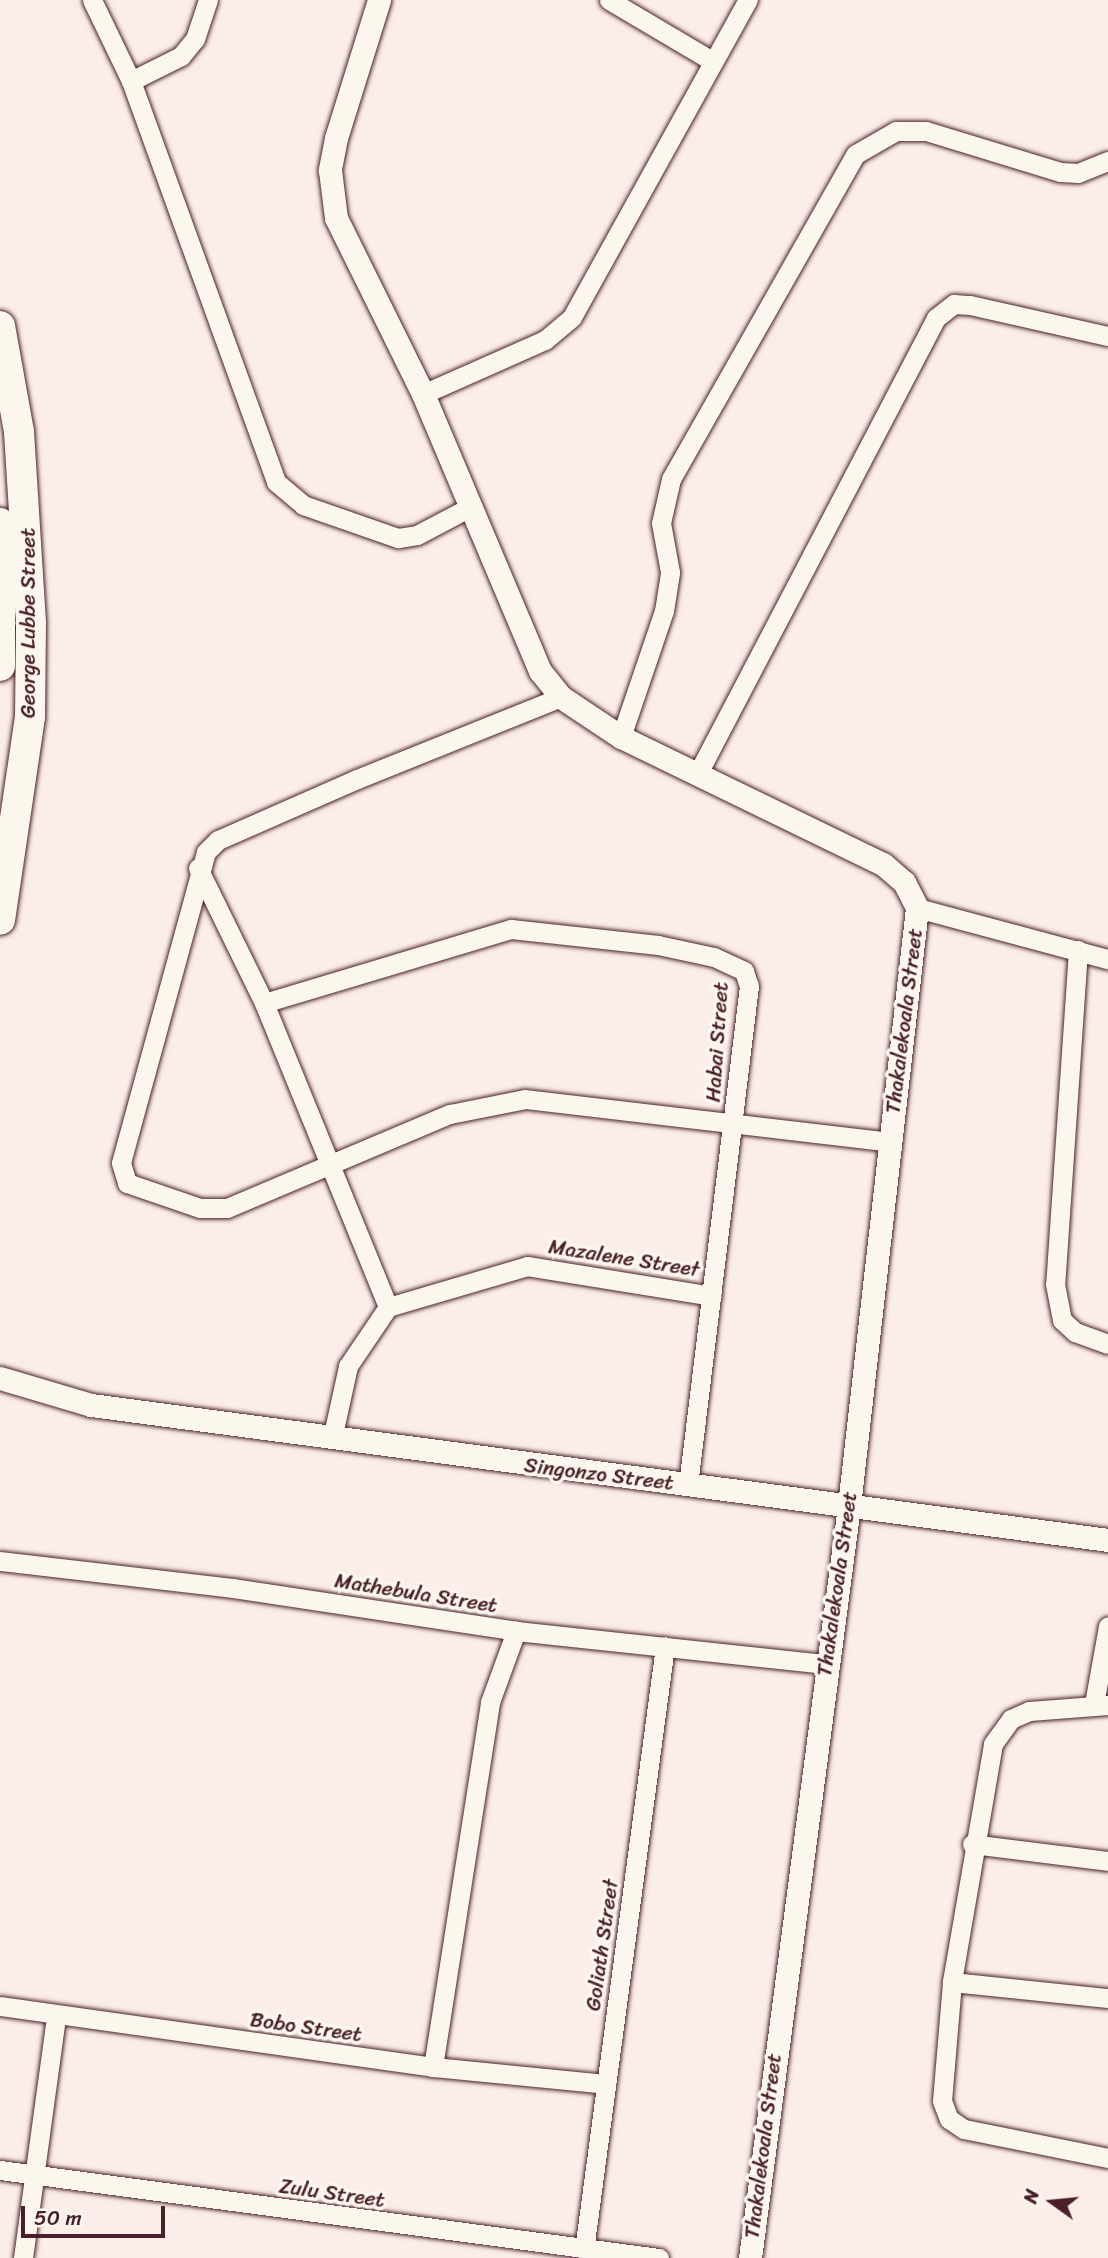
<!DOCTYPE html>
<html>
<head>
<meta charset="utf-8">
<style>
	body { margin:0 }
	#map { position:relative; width:1108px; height:2258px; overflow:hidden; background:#fbede8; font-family:Sriracha,sans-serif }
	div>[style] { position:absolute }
	.roads { filter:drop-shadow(0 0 2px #4a1f2b) drop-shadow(0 0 2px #4a1f2b) }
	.minor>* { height:19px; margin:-9.5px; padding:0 9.5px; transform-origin:9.5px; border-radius:9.5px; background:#fbf7ec }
	.tertiary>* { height:23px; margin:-11.5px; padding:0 11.5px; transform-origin:11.5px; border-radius:11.5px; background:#fbf7ec }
	.primary>* { height:30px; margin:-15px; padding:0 15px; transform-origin:15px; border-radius:15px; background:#fbf7ec }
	span { translate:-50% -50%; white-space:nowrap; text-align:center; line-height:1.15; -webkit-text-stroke:7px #fbf7ec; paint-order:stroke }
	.street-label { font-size:21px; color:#4a1f2b }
	.north { position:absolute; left:1017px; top:2167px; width:70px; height:70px; -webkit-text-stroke:5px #fbf7ec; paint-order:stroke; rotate:285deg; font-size:19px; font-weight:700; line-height:28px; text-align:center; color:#4a1f2b }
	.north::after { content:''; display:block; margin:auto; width:24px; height:32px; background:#4a1f2b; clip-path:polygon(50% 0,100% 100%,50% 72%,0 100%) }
	.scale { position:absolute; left:21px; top:2206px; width:144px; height:32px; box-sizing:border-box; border:4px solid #4a1f2b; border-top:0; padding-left:9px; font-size:21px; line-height:24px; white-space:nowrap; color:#4a1f2b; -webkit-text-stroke:5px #fbf7ec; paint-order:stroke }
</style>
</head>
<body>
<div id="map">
	<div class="roads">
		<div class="minor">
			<div style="left:92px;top:0;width:90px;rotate:64.3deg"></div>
			<div style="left:131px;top:81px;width:426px;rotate:70.1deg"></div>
			<div style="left:276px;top:482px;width:35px;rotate:40deg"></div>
			<div style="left:303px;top:505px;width:101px;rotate:19.2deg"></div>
			<div style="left:398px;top:538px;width:19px;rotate:-9deg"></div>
			<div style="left:417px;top:535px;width:62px;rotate:-27.8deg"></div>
			<div style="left:609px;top:0;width:120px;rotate:30.6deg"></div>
			<div style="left:131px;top:81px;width:56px;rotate:-26.6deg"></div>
			<div style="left:181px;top:56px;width:22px;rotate:-51deg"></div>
			<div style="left:195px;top:39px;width:41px;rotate:-71.6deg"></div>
			<div style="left:423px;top:394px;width:133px;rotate:-23.9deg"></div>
			<div style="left:545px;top:340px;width:35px;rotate:-40deg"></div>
			<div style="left:572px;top:317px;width:363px;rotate:-61deg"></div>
			<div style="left:561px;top:697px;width:220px;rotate:158.1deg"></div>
			<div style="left:357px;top:779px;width:152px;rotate:156.3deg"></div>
			<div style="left:218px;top:840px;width:17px;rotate:135deg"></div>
			<div style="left:206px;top:852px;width:322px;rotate:105.3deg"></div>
			<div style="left:121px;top:1163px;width:21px;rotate:73deg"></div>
			<div style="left:127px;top:1183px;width:77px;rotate:18.9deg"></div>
			<div style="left:200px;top:1208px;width:27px"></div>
			<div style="left:227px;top:1208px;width:242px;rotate:-22.9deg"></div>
			<div style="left:450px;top:1114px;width:76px;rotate:-11.3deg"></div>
			<div style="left:525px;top:1099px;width:367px;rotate:6.7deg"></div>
			<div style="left:621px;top:737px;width:133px;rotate:-71.2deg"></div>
			<div style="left:664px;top:611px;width:39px;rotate:-81deg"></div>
			<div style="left:670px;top:572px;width:50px;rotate:-100.4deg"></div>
			<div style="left:661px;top:523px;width:45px;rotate:-77.2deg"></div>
			<div style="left:671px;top:479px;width:374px;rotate:-60.4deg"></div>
			<div style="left:856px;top:154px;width:46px;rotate:-29.9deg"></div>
			<div style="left:896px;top:131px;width:30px"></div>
			<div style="left:926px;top:131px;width:140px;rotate:17deg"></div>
			<div style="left:1060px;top:172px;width:18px;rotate:3deg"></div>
			<div style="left:1078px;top:173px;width:32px;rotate:-22deg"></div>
			<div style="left:697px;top:775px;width:516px;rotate:-62.39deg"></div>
			<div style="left:936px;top:318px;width:23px;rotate:-38deg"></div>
			<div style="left:954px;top:304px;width:16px;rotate:4deg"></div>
			<div style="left:970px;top:305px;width:141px;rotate:12.7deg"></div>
			<div style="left:198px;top:868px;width:150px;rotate:63.9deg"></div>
			<div style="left:264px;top:1003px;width:328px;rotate:67.8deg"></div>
			<div style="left:917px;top:908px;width:198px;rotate:15deg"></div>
			<div style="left:1078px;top:950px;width:335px;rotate:93.9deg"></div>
			<div style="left:1055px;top:1284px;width:37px;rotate:79deg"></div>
			<div style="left:1062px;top:1320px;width:18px;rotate:43deg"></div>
			<div style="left:1075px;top:1332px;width:35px;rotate:20deg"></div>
			<div style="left:264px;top:1003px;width:258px;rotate:-16.7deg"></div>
			<div style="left:511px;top:929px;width:148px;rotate:6.2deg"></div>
			<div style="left:658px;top:945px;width:57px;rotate:12.1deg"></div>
			<div style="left:714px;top:957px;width:33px;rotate:25deg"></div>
			<div style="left:744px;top:971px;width:16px;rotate:72deg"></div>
			<div style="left:749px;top:986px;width:503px;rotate:96.97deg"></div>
			<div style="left:332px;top:1439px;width:75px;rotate:-77.6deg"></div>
			<div style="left:348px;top:1366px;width:71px;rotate:-55.9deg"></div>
			<div style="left:388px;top:1307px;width:145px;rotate:-16.4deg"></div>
			<div style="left:527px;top:1266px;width:187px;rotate:9.2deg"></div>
			<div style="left:0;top:1561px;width:235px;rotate:6.6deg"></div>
			<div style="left:233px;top:1588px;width:286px;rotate:8.6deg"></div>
			<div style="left:516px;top:1631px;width:312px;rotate:6.1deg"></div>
			<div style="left:1094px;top:1704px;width:79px;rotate:-79.8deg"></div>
			<div style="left:1108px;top:1705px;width:79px;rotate:175.7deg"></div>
			<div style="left:1029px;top:1711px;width:20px;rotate:156deg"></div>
			<div style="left:1011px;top:1719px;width:31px;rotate:126deg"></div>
			<div style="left:993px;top:1744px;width:242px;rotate:99.8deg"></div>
			<div style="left:952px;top:1982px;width:119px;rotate:94.8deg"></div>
			<div style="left:942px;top:2101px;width:19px;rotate:69deg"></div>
			<div style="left:949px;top:2119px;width:18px;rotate:34deg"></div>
			<div style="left:964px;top:2129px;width:147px;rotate:11.4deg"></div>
			<div style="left:972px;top:1844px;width:137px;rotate:7.1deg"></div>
			<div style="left:952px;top:1982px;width:157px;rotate:5.9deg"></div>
			<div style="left:0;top:2006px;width:437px;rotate:8deg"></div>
			<div style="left:433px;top:2067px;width:174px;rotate:5.6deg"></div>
			<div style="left:433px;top:2067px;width:369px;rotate:-81.1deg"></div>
			<div style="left:490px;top:1702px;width:76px;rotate:-69.9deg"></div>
			<div style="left:0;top:2170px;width:665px;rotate:7.61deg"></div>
			<div style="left:584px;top:2250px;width:609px;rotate:-82.36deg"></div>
			<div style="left:23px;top:2258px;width:244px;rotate:-82.2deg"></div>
		</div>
		<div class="tertiary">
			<div style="left:379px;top:0;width:145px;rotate:107.3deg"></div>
			<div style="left:336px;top:138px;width:33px;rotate:101deg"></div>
			<div style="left:330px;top:170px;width:48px;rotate:82.9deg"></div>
			<div style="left:336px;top:218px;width:196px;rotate:63.7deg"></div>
			<div style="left:423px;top:394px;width:301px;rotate:67.1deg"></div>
			<div style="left:540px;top:671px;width:33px;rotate:51deg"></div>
			<div style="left:561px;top:697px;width:72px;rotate:33.7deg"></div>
			<div style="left:621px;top:737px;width:291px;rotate:25.9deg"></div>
			<div style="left:883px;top:864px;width:28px;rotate:41deg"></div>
			<div style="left:904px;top:882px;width:29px;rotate:63deg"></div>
			<div style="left:917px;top:908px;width:602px;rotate:96.49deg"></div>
			<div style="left:849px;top:1506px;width:758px;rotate:97.5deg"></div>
			<div style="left:0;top:1378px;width:95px;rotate:16.5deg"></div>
			<div style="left:91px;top:1405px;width:1026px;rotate:7.56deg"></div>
		</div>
		<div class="primary">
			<div style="left:0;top:326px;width:108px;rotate:79.8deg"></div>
			<div style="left:19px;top:432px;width:191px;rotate:86.4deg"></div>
			<div style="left:31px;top:623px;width:94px;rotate:90.6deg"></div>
			<div style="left:30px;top:717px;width:205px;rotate:98.4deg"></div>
			<div style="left:0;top:523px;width:143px;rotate:90deg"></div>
		</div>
	</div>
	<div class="street-label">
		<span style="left:28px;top:623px;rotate:-90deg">George Lubbe Street</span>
		<span style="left:904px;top:1021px;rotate:-83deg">Thakalekoala Street</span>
		<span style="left:717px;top:1042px;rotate:-86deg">Habai Street</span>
		<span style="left:624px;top:1258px;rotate:9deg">Mazalene Street</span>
		<span style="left:599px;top:1474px;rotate:7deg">Singonzo Street</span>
		<span style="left:837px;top:1584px;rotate:-82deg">Thakalekoala Street</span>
		<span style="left:416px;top:1593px;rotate:9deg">Mathebula Street</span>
		<span style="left:602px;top:1945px;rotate:-82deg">Goliath Street</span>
		<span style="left:306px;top:2027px;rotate:8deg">Bobo Street</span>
		<span style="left:763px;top:2146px;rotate:-83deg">Thakalekoala Street</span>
		<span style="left:332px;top:2193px;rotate:8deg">Zulu Street</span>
	</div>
	<div class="north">N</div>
	<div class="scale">50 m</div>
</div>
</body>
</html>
